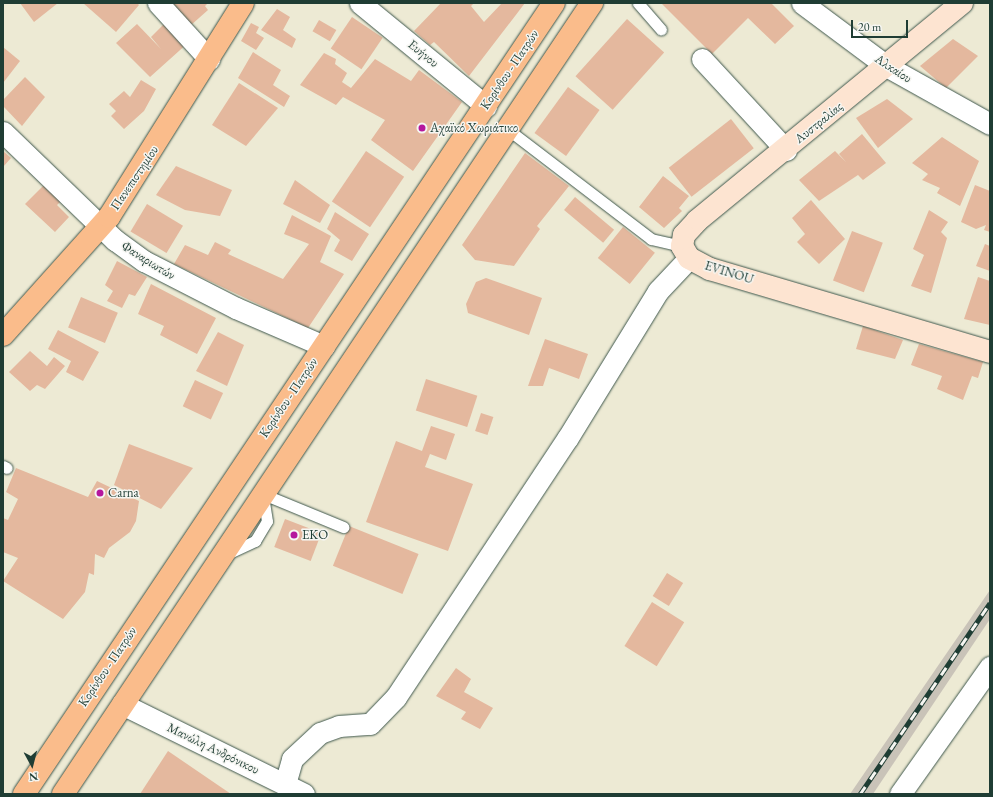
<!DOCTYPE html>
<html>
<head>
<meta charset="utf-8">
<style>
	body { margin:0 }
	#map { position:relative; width:993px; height:797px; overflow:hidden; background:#edead4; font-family:"EB Garamond",serif }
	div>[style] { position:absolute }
	.industrial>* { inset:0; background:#c9c3b8 }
	.building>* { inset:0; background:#e4b89e; transform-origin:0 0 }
	.roads { filter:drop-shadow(0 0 1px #3e574c) drop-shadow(0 0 1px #3e574c) }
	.lane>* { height:11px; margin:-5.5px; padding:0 5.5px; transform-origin:5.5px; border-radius:5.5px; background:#fff }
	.street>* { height:21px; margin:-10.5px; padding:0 10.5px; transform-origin:10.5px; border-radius:10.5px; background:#fff }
	.secondary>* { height:22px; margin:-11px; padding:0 11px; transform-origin:11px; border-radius:11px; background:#fde4d1 }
	.primary>* { height:22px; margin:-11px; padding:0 11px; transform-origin:11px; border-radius:11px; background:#fabc8b }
	.highway>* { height:22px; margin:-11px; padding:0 11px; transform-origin:11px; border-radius:11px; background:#fabc8b }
	.rail>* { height:4.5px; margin-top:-2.25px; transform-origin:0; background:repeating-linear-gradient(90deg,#f6f6f2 0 9px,#1f3d34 0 18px); box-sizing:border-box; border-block:1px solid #1f3d34 }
	.dots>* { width:11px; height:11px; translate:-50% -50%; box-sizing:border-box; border:2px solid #f6f6f2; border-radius:50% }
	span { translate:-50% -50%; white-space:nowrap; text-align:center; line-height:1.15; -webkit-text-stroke:3px #f6f6f2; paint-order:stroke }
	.street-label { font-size:13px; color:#1f3d34 }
	.poi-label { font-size:13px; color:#1f3d34 }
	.left { translate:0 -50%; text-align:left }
	.frame { position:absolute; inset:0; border:4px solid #1f3d34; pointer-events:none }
	.north { position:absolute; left:12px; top:745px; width:40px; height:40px; -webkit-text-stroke:3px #f6f6f2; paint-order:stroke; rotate:173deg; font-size:11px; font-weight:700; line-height:16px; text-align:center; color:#1f3d34 }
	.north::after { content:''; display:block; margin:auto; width:14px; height:18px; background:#1f3d34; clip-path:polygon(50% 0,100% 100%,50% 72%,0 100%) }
	.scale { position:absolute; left:851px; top:20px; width:57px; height:18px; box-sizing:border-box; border:2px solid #1f3d34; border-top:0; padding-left:5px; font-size:12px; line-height:14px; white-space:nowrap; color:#1f3d34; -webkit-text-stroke:3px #f6f6f2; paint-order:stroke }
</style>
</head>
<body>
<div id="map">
	<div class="industrial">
		<div style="clip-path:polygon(990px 590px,990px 619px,873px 794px,850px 794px)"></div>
	</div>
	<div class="building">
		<div style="clip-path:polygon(20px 3px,58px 3px,34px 22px)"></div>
		<div style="clip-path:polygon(83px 3px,137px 3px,139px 5px,116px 32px)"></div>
		<div style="clip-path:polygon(169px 3px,208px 3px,205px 6px,208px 10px,190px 26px)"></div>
		<div style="clip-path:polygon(441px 3px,474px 3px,471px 6px,484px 22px,502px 3px,525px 3px,469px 76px,434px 42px,430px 45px,414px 31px)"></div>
		<div style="clip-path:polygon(661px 3px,771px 3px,794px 26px,775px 44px,748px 18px,712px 54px)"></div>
		<div style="clip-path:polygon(277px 9px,290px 17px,283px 30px,296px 39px,292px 48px,261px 30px)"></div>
		<div style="left:352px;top:17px;width:37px;height:38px;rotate:34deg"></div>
		<div style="left:627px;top:19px;width:50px;height:77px;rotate:42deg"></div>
		<div style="left:319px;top:20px;width:20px;height:13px;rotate:30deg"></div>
		<div style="clip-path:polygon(167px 21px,189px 42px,150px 77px,116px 43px,137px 24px,161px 49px,151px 37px)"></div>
		<div style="clip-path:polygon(251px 23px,259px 27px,256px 33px,264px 38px,256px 50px,241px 41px)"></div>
		<div style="clip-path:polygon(953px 39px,978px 56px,946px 88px,920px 66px)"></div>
		<div style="clip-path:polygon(3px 47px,20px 61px,3px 83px)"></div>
		<div style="clip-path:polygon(253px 52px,281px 70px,273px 85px,290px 96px,284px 107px,238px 78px)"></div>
		<div style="clip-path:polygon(324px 53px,336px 59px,335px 64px,347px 73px,342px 82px,351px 88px,375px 59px,411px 81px,419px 70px,462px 102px,413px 171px,371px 140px,385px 120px,343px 97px,336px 105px,300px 85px)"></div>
		<div style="clip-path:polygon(25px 77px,45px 97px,22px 126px,3px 106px,3px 100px)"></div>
		<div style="clip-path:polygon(141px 80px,156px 89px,144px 111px,124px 129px,111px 116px,116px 111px,109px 104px,124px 91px,130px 97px)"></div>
		<div style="clip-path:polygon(239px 83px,278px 108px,246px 146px,212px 125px)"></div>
		<div style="left:568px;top:87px;width:39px;height:57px;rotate:36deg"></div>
		<div style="clip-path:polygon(887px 99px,913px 119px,878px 148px,856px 118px)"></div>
		<div style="left:731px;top:119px;width:37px;height:79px;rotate:52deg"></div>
		<div style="clip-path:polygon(862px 134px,886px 163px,863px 180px,858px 175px,819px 201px,799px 180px,835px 151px,846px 162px,839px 154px)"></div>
		<div style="clip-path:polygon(942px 137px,979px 161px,960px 206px,937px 193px,940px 188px,922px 180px,928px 174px,912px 163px)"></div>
		<div style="clip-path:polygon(3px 151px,11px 158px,3px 167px)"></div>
		<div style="left:366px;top:151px;width:46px;height:61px;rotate:34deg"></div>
		<div style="clip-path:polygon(525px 153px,569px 186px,537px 226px,540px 229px,514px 266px,475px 260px,462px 245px)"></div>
		<div style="clip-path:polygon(176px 166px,232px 190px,220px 216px,185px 210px,156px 195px)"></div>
		<div style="clip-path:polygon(663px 176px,689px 196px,679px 208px,682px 211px,664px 228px,639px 207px)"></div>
		<div style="clip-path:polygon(295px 180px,330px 205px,320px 223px,283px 204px)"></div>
		<div style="clip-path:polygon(45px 184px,62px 200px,57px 205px,69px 217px,55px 232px,25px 204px)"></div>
		<div style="clip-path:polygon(975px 185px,990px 191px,990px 232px,984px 230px,986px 225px,976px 229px,961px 222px)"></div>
		<div style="left:575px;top:197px;width:51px;height:17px;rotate:40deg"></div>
		<div style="clip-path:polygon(811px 200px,845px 239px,819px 264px,797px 242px,805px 234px,792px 218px)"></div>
		<div style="left:147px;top:204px;width:42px;height:32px;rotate:31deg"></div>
		<div style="clip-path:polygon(929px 210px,948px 222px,941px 232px,947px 238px,931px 293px,911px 286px,924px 255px,913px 249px)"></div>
		<div style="clip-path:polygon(335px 212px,369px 234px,352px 261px,334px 251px,340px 240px,327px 229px)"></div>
		<div style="clip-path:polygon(292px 215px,331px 236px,320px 262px,344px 274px,308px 328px,174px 264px,185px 245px,208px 255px,215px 242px,231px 250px,228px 254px,283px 279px,309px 244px,284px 234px)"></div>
		<div style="left:623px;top:227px;width:41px;height:40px;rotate:39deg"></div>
		<div style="left:852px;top:231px;width:33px;height:53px;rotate:21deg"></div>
		<div style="clip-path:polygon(985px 244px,990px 246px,990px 271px,976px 266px)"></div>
		<div style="clip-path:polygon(117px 261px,147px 277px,135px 296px,129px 294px,122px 308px,107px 301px,113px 291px,105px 285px)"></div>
		<div style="clip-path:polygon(978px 277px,990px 281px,990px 325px,964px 319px)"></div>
		<div style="clip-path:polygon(486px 278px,542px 298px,529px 335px,468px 313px,466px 304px,476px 282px)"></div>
		<div style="clip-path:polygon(151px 284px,216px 318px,197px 354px,160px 335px,164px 326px,138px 314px)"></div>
		<div style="left:81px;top:297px;width:40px;height:33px;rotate:23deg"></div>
		<div style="clip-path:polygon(863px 326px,903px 340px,895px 359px,856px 349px)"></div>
		<div style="clip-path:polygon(58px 330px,99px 352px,83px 381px,66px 372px,71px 361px,48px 349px)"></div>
		<div style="clip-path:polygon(218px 332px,244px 345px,227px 386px,196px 371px)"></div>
		<div style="clip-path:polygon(545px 339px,588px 354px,579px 379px,549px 368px,543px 386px,528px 386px)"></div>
		<div style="clip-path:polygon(919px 344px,983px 362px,978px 378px,972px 376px,963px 400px,937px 389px,942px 376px,911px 365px)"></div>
		<div style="clip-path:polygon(30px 351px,47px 366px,54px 357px,65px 366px,45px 389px,37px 385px,30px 391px,9px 372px)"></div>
		<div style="left:426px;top:379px;width:54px;height:33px;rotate:18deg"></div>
		<div style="left:195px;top:380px;width:31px;height:29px;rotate:25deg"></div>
		<div style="left:481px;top:413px;width:13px;height:19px;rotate:18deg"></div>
		<div style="clip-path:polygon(431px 426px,455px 434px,446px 460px,430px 454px,425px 467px,473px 484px,448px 551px,366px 522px,396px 441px,422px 451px)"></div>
		<div style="clip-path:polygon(129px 444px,193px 468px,161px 509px,114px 485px)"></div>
		<div style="clip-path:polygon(16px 468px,88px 497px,97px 481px,139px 501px,136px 521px,130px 532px,109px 548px,104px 558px,95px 554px,94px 575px,89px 573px,85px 592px,63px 619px,3px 581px,18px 558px,3px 552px,3px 518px,8px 520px,18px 499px,6px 492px)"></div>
		<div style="left:285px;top:519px;width:39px;height:30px;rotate:21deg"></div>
		<div style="left:349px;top:526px;width:75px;height:43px;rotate:22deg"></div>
		<div style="left:667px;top:573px;width:19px;height:27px;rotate:32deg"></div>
		<div style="left:652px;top:602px;width:38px;height:52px;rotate:32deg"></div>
		<div style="clip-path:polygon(456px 668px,471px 679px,464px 692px,493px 708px,480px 729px,461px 719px,466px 712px,436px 696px)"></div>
		<div style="clip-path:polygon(168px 751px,231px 794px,140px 794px)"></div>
	</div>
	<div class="roads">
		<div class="lane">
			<div style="left:638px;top:3px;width:35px;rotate:49deg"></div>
			<div style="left:506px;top:128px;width:183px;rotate:37.4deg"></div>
			<div style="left:651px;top:239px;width:32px;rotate:13deg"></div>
			<div style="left:3px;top:466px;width:4px;rotate:27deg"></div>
			<div style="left:263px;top:494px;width:87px;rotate:22.4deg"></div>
			<div style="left:229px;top:553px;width:29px;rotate:-25deg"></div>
			<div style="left:255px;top:541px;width:23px;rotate:-59deg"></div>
			<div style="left:267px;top:521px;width:24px;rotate:-99deg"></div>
		</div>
		<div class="street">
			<div style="left:158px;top:3px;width:76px;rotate:47.7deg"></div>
			<div style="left:360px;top:3px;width:163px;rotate:39.3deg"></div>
			<div style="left:802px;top:3px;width:107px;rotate:36.7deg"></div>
			<div style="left:888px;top:67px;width:117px;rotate:29.2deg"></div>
			<div style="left:702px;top:59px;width:124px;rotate:47.3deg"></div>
			<div style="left:3px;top:132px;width:156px;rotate:44deg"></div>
			<div style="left:115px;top:240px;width:36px;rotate:36deg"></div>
			<div style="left:144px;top:261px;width:103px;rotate:27.1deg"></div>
			<div style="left:236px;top:308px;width:96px;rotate:23.4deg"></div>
			<div style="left:122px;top:704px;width:203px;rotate:26.3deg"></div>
			<div style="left:285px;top:784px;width:26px;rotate:-74deg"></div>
			<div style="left:292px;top:759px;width:38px;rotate:-43deg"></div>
			<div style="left:320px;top:733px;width:20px;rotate:-20deg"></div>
			<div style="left:339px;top:726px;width:31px;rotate:-4deg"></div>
			<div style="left:370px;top:724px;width:37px;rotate:-46deg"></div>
			<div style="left:396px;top:697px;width:310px;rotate:-56.5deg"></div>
			<div style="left:567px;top:439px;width:174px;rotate:-58.4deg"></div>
			<div style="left:658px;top:291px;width:45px;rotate:-46.8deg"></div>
			<div style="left:900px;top:794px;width:156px;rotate:-54.7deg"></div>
		</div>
		<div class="secondary">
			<div style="left:962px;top:3px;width:343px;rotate:140.6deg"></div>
			<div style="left:697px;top:221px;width:19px;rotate:133deg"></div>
			<div style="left:684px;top:235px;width:11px;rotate:100deg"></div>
			<div style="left:682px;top:246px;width:14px;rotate:60deg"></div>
			<div style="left:689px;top:258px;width:24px;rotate:28deg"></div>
			<div style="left:710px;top:269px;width:292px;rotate:16.5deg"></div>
		</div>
		<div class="primary">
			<div style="left:3px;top:335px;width:159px;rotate:-48.1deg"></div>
			<div style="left:109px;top:217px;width:252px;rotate:-57.9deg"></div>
		</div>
		<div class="highway">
			<div style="left:24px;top:794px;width:952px;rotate:-56.18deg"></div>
			<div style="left:63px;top:794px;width:952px;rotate:-56.23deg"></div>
		</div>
	</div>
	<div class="rail">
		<div style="left:860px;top:794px;width:231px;rotate:-55.8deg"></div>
	</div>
	<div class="dots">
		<div style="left:422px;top:128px;background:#b5179e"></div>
		<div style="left:100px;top:493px;background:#b5179e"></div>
		<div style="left:294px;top:535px;background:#b5179e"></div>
	</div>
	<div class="street-label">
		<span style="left:423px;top:54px;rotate:39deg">Ευήνου</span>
		<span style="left:893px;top:69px;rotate:33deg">Αλκαίου</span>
		<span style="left:510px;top:70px;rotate:-56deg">Κορίνθου - Πατρών</span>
		<span style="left:819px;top:123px;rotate:-39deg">Αυστραλίας</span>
		<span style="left:135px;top:178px;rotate:-56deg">Πανεπιστημίου</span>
		<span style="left:148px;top:261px;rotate:32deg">Φαναριωτών</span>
		<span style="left:729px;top:273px;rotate:17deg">EVINOU</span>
		<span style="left:289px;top:398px;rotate:-56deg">Κορίνθου - Πατρών</span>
		<span style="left:108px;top:667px;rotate:-56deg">Κορίνθου - Πατρών</span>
		<span style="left:213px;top:749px;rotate:26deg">Μανώλη Ανδρόνικου</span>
	</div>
	<div class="poi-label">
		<span class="left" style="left:430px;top:128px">Αχαϊκό Χωριάτικο</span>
		<span class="left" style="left:108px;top:493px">Carna</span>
		<span class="left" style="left:302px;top:535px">EKO</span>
	</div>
	<div class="frame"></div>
	<div class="north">N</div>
	<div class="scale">20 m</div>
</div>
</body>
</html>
